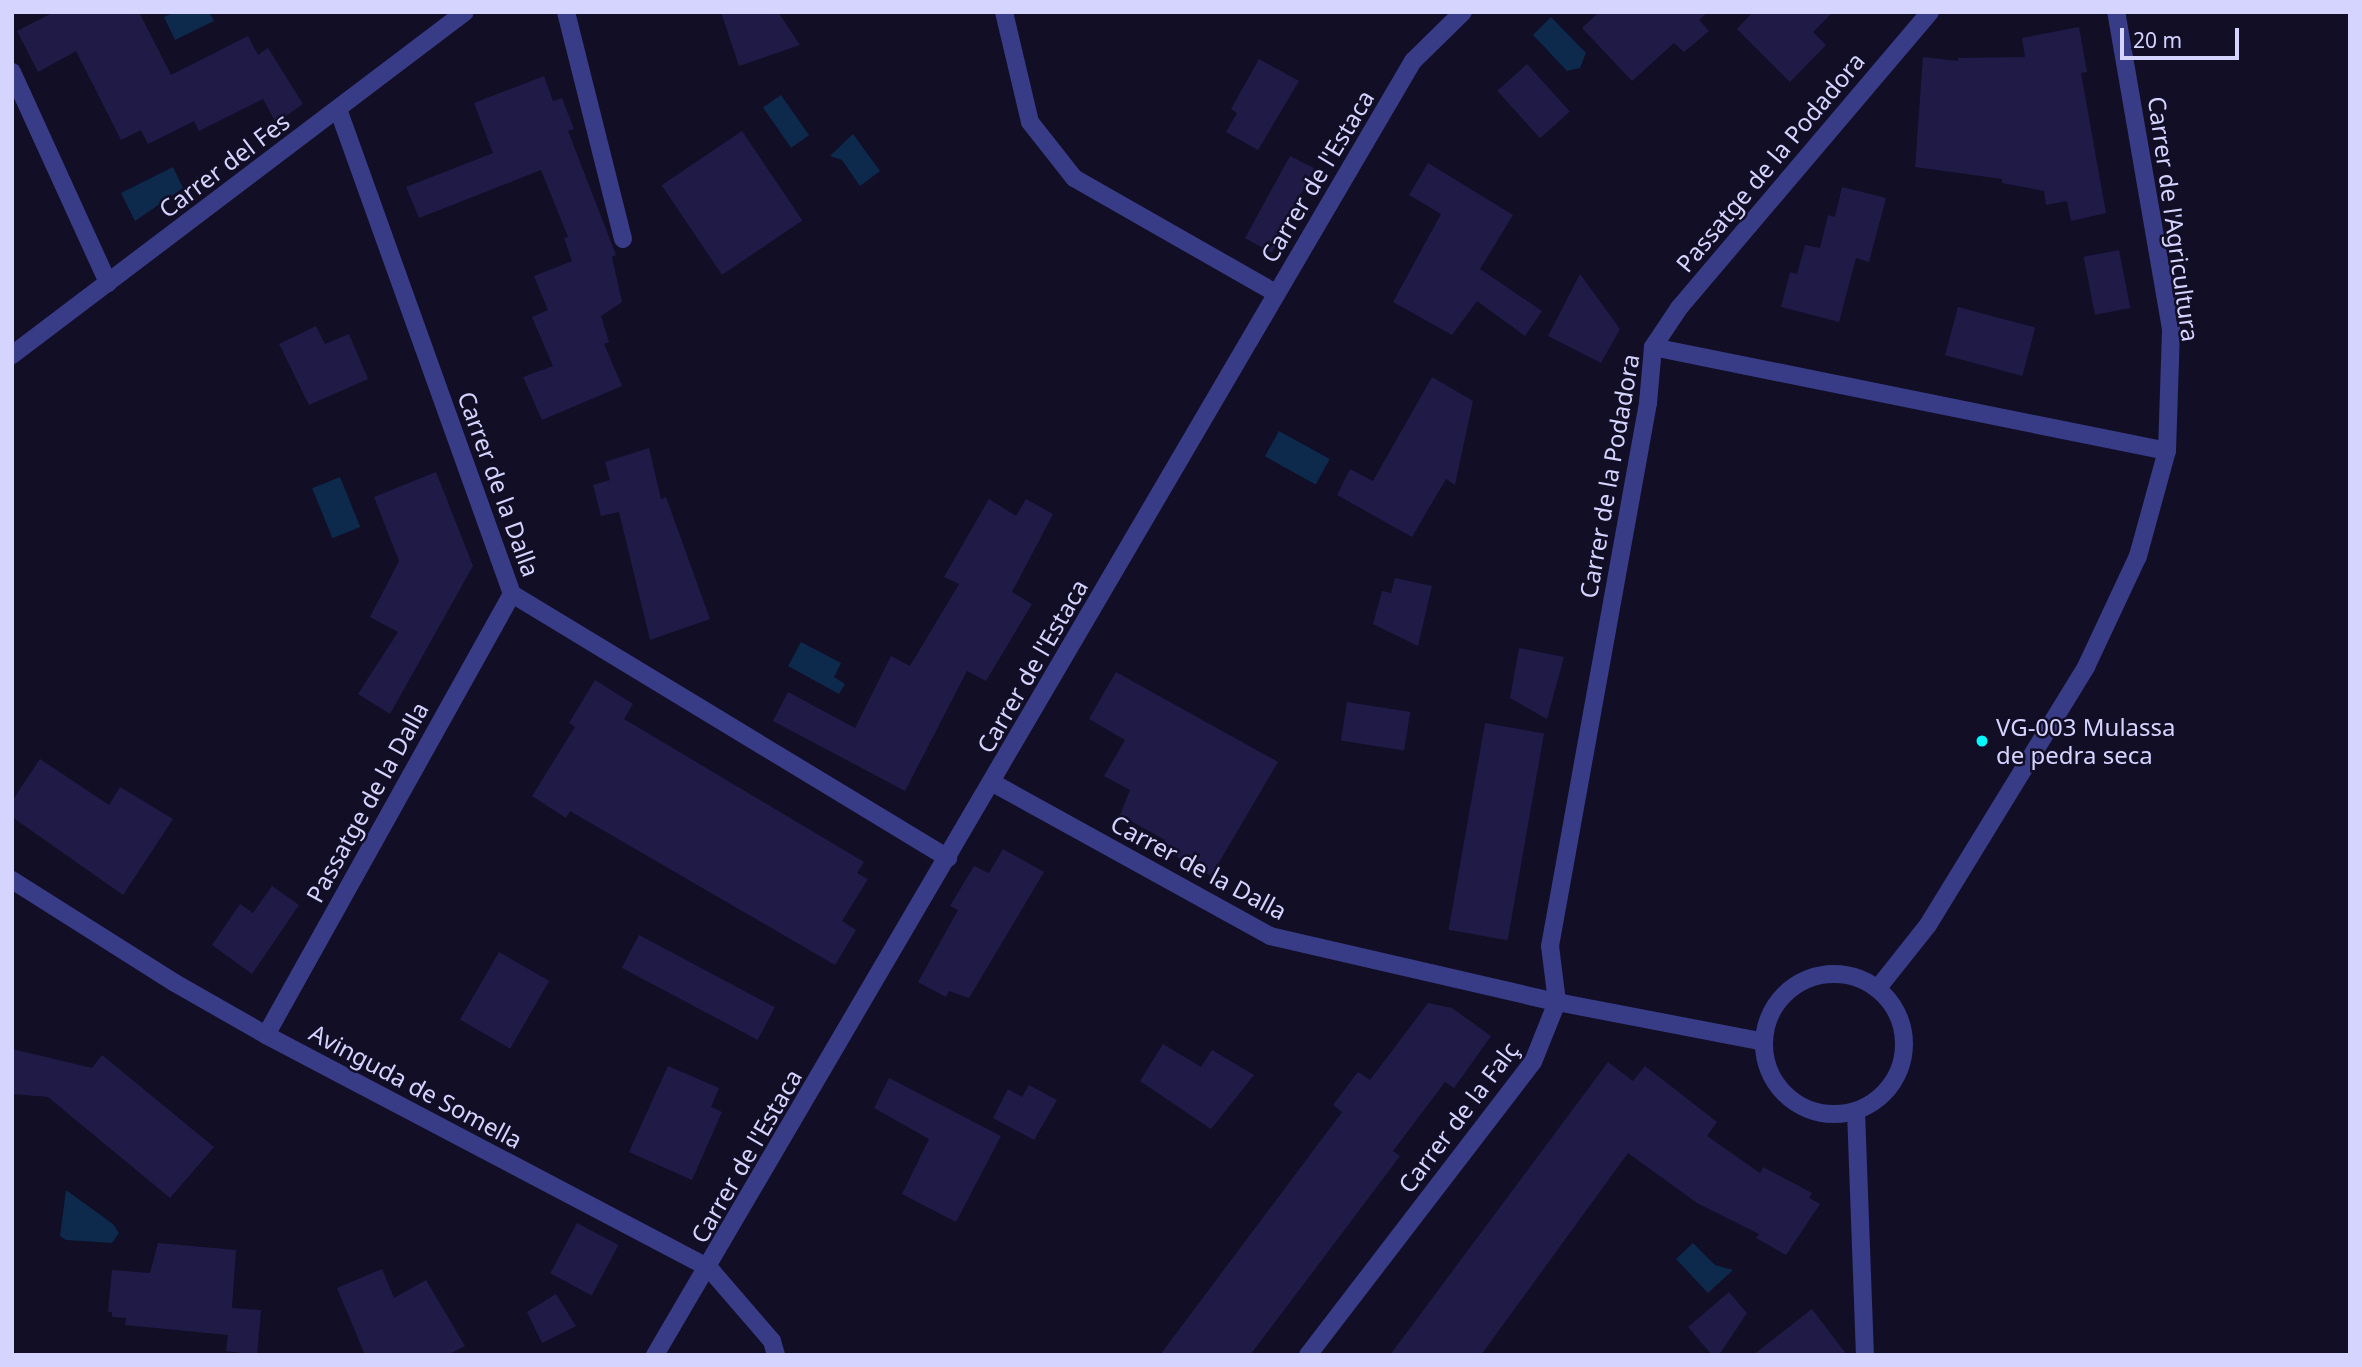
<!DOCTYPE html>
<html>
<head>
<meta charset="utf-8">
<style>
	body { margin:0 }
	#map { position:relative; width:2362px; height:1367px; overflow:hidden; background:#110e26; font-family:"Noto Sans",sans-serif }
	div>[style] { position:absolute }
	.water>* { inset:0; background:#0d294b; transform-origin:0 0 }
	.building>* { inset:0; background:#201a47; transform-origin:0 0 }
	.minor>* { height:18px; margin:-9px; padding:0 9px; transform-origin:9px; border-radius:9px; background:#383b86 }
	.minor>.ring { margin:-9px; padding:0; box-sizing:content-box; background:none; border:18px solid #383b86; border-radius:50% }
	.dots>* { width:19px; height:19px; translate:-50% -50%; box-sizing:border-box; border:4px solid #110e26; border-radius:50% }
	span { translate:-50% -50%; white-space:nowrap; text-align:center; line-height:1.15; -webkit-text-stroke:5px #110e26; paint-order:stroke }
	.street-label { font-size:24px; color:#d5d3ff }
	.poi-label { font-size:24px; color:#d5d3ff }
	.left { translate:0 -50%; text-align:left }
	.frame { position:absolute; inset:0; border:14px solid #d5d3ff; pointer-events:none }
	.scale { position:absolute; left:2120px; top:28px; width:119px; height:32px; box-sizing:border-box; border:4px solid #d5d3ff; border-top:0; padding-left:9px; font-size:21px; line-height:24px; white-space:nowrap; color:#d5d3ff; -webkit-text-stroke:5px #110e26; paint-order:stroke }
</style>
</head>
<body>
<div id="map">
	<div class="water">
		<div style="clip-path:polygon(174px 12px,209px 12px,214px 21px,175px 40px,164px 17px)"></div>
		<div style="clip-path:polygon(1551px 17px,1586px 53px,1580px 68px,1567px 71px,1533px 35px)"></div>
		<div style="left:781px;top:95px;width:49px;height:22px;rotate:55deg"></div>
		<div style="clip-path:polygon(853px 134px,880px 171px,860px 186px,842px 160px,830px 156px)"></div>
		<div style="clip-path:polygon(173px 167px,183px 188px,135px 221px,121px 193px)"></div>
		<div style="left:1279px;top:431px;width:58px;height:29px;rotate:29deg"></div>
		<div style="left:340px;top:477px;width:54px;height:30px;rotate:68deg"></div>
		<div style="clip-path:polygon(801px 642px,841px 663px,834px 677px,845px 684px,839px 694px,788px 666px)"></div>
		<div style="clip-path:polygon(66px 1190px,113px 1224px,119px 1233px,112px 1243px,66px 1240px,60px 1236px)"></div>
		<div style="clip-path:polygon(1693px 1243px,1715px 1265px,1733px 1270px,1708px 1293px,1676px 1259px)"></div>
	</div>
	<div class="building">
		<div style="clip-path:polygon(54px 12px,139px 12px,171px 75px,248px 36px,258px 55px,268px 48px,303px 104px,276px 123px,263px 99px,199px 131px,194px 121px,148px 144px,141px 130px,121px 140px,76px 51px,38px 72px,17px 31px)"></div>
		<div style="clip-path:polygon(721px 12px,778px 12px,800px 45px,739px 66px)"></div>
		<div style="clip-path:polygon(1599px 12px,1708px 12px,1699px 20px,1709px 31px,1684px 52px,1674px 43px,1632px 81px,1582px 28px)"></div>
		<div style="clip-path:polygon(1753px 12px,1833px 12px,1813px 32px,1826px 45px,1790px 82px,1737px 29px)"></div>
		<div style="clip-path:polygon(2079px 27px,2087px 72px,2081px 73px,2106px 213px,2071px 221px,2067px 201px,2046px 205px,2044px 191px,2002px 183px,2002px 179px,1915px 167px,1923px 57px,1958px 61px,1958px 58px,2025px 57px,2022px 38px)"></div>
		<div style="clip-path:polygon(1259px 59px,1299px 81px,1258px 150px,1226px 132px,1237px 113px,1231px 109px)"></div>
		<div style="left:1527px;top:64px;width:64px;height:40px;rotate:48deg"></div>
		<div style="clip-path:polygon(544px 76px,553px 101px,562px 98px,574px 129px,568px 131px,616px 255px,612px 257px,622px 302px,601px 316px,609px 342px,604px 344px,622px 386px,542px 420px,523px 377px,553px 366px,532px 317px,548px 310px,534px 276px,572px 261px,564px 238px,568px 237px,541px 170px,419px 218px,406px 187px,493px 153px,474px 103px)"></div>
		<div style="left:742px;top:131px;width:108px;height:97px;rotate:56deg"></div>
		<div style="clip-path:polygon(1290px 156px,1314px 168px,1272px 253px,1245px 238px)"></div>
		<div style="clip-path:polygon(1428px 163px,1513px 215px,1480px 269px,1542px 311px,1525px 336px,1477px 301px,1452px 335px,1393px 302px,1441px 214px,1409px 195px)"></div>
		<div style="clip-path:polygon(1842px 187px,1886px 198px,1869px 262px,1856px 258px,1839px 322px,1781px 307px,1790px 272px,1797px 274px,1805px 245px,1820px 248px,1828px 215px,1835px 217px)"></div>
		<div style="left:2119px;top:250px;width:59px;height:36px;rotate:79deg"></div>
		<div style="clip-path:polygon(1580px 274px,1620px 329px,1601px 363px,1548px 336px)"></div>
		<div style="left:1958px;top:307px;width:80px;height:50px;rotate:15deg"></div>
		<div style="clip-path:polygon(316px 326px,325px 344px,349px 334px,368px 379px,309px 405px,279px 344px)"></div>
		<div style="clip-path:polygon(1432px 377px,1473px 401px,1455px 485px,1446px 479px,1412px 537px,1337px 495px,1350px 469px,1373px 481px)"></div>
		<div style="clip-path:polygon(649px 448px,661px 499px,666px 497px,710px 619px,650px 640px,619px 512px,601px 516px,593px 485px,610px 480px,605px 462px)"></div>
		<div style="clip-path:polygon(436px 472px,473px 566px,390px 714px,358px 694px,398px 632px,370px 617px,399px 561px,374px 497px)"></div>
		<div style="clip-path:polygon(989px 499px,1016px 516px,1026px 499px,1053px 514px,1012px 592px,1032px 604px,986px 681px,967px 671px,905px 791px,773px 721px,788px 692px,855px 728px,891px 656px,910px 666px,959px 584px,944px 577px)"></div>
		<div style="clip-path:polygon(1395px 578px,1432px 586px,1418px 646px,1373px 624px,1382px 591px,1391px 593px)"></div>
		<div style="clip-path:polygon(1519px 648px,1564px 657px,1547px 719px,1510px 698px)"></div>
		<div style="clip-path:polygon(1116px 672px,1278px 762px,1211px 876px,1161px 848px,1165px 840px,1120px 815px,1130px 790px,1104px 776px,1125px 740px,1089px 719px)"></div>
		<div style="clip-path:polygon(595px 680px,633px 704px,624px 719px,864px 862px,857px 873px,868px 879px,842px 921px,856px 930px,835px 965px,570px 811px,566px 818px,532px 796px,575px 727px,569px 723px)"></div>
		<div style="left:1347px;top:702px;width:64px;height:39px;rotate:9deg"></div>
		<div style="left:1485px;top:723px;width:60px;height:210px;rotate:10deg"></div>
		<div style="clip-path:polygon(40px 759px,109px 805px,120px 787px,173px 819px,123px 895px,12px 817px,12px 801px)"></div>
		<div style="clip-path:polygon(1003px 849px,1044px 872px,969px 998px,949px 991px,946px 997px,918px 982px,958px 910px,950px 906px,974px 866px,989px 873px)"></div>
		<div style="clip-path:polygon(272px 886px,299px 905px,252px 974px,212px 945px,240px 904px,253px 913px)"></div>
		<div style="left:639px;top:935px;width:154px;height:37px;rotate:28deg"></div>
		<div style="left:499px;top:952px;width:58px;height:78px;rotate:30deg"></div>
		<div style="clip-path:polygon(1428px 1003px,1452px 1008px,1491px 1036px,1454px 1088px,1445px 1082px,1393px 1151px,1400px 1156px,1294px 1297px,1250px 1355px,1160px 1355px,1342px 1112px,1333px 1105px,1358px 1072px,1370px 1080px)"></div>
		<div style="clip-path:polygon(1163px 1044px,1201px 1067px,1212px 1050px,1254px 1075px,1211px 1129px,1140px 1081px)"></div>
		<div style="clip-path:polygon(12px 1049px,92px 1068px,102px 1055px,214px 1147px,170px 1198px,48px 1097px,12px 1094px)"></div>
		<div style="clip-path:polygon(1608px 1062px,1633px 1081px,1645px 1066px,1717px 1122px,1707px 1136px,1760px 1173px,1763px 1167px,1812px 1193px,1809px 1198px,1820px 1204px,1786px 1255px,1756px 1238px,1759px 1234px,1697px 1203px,1628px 1153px,1481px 1355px,1390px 1355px)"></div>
		<div style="clip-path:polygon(668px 1066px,719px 1088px,711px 1107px,722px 1112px,692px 1180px,629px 1152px)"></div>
		<div style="clip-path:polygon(889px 1078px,1001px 1136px,956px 1222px,902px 1194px,929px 1139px,874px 1108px)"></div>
		<div style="clip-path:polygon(1029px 1085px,1057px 1100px,1034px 1140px,993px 1118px,1008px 1089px,1022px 1097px)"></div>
		<div style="left:577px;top:1223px;width:47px;height:57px;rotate:28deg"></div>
		<div style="clip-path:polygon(158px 1243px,236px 1250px,232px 1308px,261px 1310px,257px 1355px,226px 1351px,228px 1335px,125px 1325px,126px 1318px,112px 1317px,112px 1312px,108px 1312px,112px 1270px,150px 1273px)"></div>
		<div style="clip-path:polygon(382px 1269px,394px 1298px,426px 1280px,465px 1346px,448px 1355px,365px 1355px,337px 1288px)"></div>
		<div style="clip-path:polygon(1729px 1292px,1747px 1313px,1719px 1355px,1712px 1355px,1688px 1327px)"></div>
		<div style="clip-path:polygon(556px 1294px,576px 1326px,542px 1343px,527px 1312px)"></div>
		<div style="clip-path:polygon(1812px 1309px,1847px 1355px,1753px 1355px)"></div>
	</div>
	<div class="minor">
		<div style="left:566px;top:12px;width:234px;rotate:75.9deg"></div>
		<div style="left:1004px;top:12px;width:113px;rotate:76.7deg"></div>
		<div style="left:1030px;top:122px;width:71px;rotate:51.8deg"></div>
		<div style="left:1074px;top:178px;width:232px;rotate:29.7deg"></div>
		<div style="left:12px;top:72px;width:232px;rotate:65.5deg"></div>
		<div style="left:338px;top:109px;width:515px;rotate:70.26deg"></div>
		<div style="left:512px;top:594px;width:510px;rotate:31.2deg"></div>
		<div style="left:1653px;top:347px;width:524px;rotate:11.44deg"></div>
		<div style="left:12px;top:355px;width:568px;rotate:-37.13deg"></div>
		<div style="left:993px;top:783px;width:316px;rotate:28.9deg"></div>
		<div style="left:1270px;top:936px;width:294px;rotate:13deg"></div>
		<div style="left:1557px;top:1002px;width:211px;rotate:10.9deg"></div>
		<div style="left:12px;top:880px;width:193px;rotate:32.3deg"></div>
		<div style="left:175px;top:983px;width:105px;rotate:29.7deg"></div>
		<div style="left:266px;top:1035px;width:501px;rotate:27.74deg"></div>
		<div style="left:709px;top:1268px;width:96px;rotate:49.2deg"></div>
		<div style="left:772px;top:1341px;width:15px;rotate:74deg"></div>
		<div class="ring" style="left:1764px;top:974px;width:122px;height:122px"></div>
		<div style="left:1878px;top:988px;width:80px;rotate:-51.6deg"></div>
		<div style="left:1928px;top:925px;width:303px;rotate:-58.5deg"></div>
		<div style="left:2086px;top:667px;width:123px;rotate:-64.9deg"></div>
		<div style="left:2138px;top:556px;width:109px;rotate:-74.6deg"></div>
		<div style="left:2167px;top:451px;width:122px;rotate:-88.1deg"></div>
		<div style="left:2171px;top:329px;width:322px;rotate:-99.8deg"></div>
		<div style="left:266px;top:1035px;width:505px;rotate:-60.85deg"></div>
		<div style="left:1856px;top:1111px;width:244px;rotate:87.9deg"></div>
		<div style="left:655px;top:1355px;width:1500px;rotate:-59.64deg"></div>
		<div style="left:1413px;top:61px;width:70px;rotate:-44.4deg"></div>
		<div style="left:1308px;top:1355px;width:369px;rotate:-52.5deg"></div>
		<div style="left:1533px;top:1062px;width:65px;rotate:-68.2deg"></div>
		<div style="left:1557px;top:1002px;width:56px;rotate:-97.1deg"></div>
		<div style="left:1550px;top:946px;width:552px;rotate:-79.77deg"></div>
		<div style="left:1648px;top:403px;width:56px;rotate:-84.9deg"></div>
		<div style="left:1653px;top:347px;width:47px;rotate:-56.3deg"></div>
		<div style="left:1679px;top:308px;width:388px;rotate:-49.7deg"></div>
	</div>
	<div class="dots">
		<div style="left:1982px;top:741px;background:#00f8fe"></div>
	</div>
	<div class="street-label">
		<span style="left:1770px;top:162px;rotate:-50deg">Passatge de la Podadora</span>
		<span style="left:224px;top:165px;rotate:-37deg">Carrer del Fes</span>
		<span style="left:1317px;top:176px;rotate:-59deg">Carrer de l'Estaca</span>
		<span style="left:2174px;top:219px;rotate:82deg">Carrer de l'Agricultura</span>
		<span style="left:1609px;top:476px;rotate:-80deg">Carrer de la Podadora</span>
		<span style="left:499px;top:484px;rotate:70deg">Carrer de la Dalla</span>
		<span style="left:1032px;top:666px;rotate:-60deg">Carrer de l'Estaca</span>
		<span style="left:367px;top:802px;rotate:-61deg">Passatge de la Dalla</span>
		<span style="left:1199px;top:867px;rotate:28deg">Carrer de la Dalla</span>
		<span style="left:416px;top:1086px;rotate:28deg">Avinguda de Somella</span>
		<span style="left:1458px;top:1117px;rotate:-53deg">Carrer de la Falç</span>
		<span style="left:746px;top:1156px;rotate:-60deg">Carrer de l'Estaca</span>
	</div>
	<div class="poi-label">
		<span class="left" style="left:1996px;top:741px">VG-003 Mulassa<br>de pedra seca</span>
	</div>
	<div class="frame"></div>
	<div class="scale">20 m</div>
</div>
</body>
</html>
